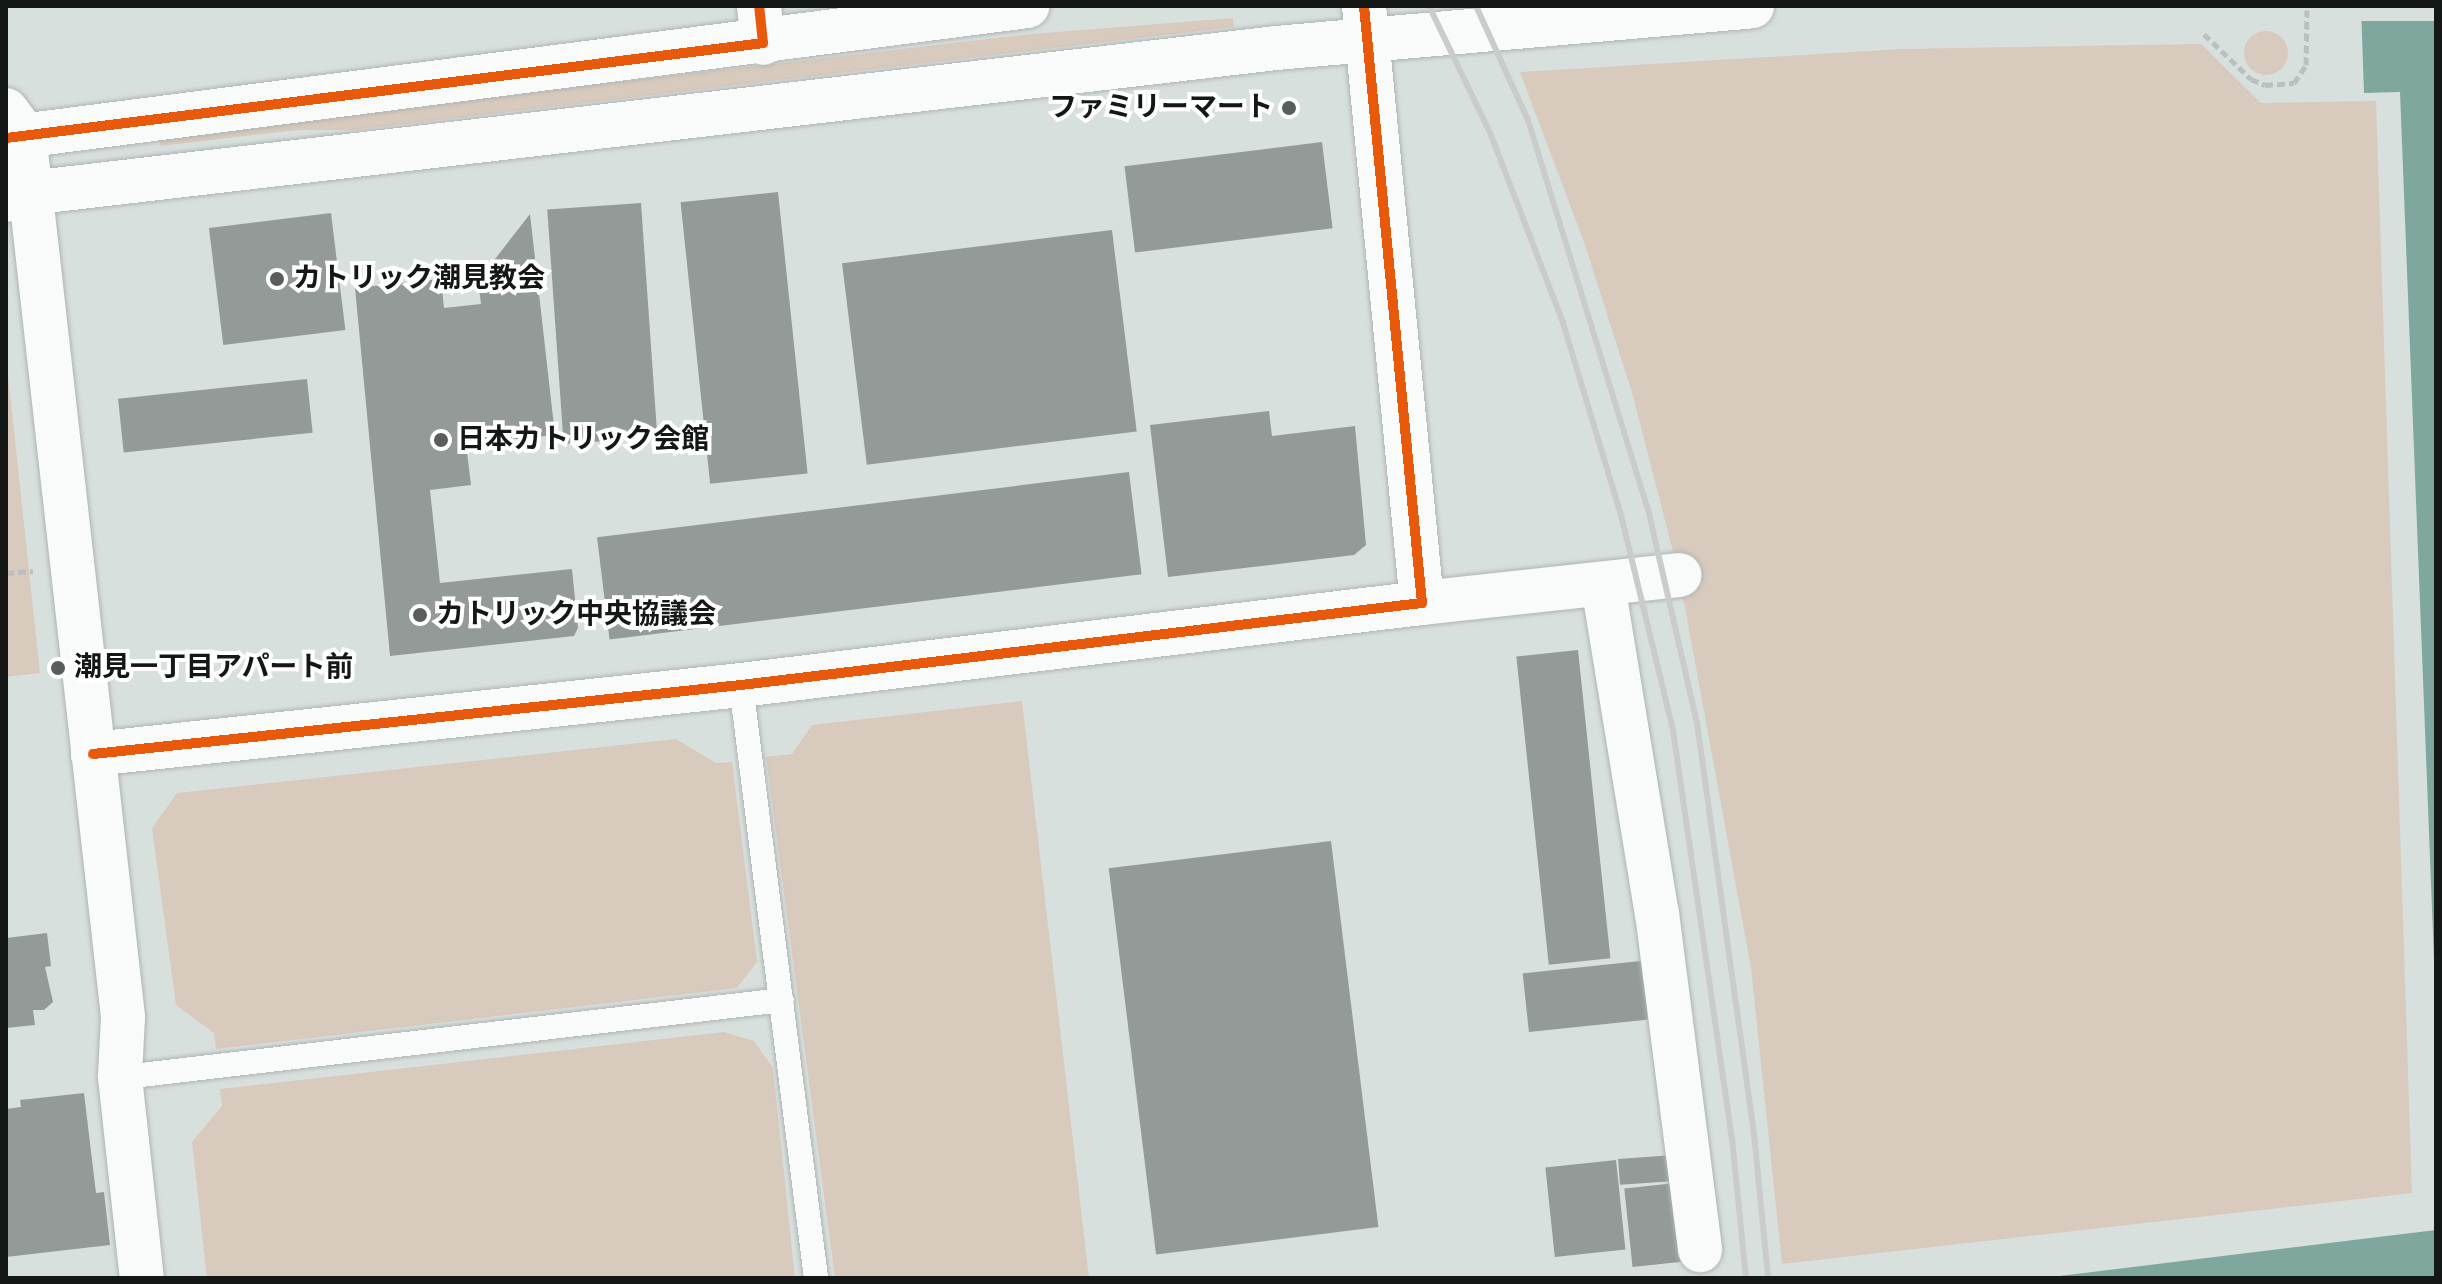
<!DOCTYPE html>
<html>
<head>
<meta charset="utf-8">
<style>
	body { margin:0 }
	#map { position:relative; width:2442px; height:1284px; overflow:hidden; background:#d8e0de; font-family:"Alegreya Sans","Noto Sans JP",sans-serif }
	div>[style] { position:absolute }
	.green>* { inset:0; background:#d8cabd }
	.round { border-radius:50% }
	.water>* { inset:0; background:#7fa79e }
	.pier>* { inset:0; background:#d8e0de; transform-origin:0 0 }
	.building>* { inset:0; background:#949a98; transform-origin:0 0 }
	.path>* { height:5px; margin-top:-2.5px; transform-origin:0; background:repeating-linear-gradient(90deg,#bbbfbe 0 8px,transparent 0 12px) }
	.roads { filter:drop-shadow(0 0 2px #aeb4b3) drop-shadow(0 0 2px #aeb4b3) }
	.service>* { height:24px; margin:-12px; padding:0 12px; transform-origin:12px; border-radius:12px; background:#f9fafa }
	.minor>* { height:44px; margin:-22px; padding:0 22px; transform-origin:22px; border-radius:22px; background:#f9fafa }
	.tertiary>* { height:44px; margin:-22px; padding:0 22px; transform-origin:22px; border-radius:22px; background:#f9fafa }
	.rail>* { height:6px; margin:-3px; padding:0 3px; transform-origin:3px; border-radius:3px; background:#c9ccca }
	.cycleway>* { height:10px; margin:-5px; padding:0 5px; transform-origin:5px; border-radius:5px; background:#e8590c }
	.dots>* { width:22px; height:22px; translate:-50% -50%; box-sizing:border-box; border:4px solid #fff; border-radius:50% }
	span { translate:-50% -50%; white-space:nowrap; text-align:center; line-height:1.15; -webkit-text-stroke:8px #fff; paint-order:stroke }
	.poi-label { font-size:28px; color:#131817; font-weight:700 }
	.right { translate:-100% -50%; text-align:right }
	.left { translate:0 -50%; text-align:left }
	.frame { position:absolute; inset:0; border:8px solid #131817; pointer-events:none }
</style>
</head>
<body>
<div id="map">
	<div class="green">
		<div style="clip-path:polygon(1233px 18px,1234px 27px,354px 130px,298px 130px,160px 146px,159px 135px,1032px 34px)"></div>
		<div class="round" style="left:2244px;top:31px;width:44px;height:44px"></div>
		<div style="clip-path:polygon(2201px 44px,2261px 103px,2376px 101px,2412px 1193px,1782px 1264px,1751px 968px,1679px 575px,1633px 396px,1585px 245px,1520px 72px,1900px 49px)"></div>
		<div style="clip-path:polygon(6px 356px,40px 673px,6px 677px)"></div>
		<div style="clip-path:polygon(1022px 701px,1089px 1278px,835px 1278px,766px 757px,792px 754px,812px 725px)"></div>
		<div style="clip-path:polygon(676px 739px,716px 763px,732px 762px,757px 962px,737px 988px,216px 1049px,214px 1033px,176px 1005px,152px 828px,177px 793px)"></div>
		<div style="clip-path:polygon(724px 1032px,754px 1041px,773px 1068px,795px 1278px,207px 1278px,192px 1142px,222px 1106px,220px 1089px)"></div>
	</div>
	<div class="water">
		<div style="clip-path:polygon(2361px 6px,2436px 6px,2436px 1011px,2400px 92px,2364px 93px)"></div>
		<div style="clip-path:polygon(2436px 1230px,2436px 1278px,2043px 1278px)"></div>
	</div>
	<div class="pier">
		<div style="left:2357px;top:6px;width:79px;height:15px"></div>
	</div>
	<div class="building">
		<div style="left:1322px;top:142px;width:87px;height:199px;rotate:83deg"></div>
		<div style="left:778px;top:192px;width:283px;height:98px;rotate:84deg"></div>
		<div style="left:641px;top:203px;width:235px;height:94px;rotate:86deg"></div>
		<div style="left:331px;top:213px;width:118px;height:123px;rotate:83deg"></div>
		<div style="clip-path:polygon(530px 214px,555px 435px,466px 444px,471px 485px,430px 490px,440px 583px,572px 569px,578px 628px,574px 636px,390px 656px,355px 288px,441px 279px,444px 308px,481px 304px,478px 281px)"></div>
		<div style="left:1112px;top:230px;width:203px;height:272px;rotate:83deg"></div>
		<div style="left:307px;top:379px;width:54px;height:190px;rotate:84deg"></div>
		<div style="clip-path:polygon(1269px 411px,1272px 436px,1355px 426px,1366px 545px,1354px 555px,1168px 577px,1150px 425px)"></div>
		<div style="left:1129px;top:472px;width:103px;height:536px;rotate:83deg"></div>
		<div style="left:1578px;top:650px;width:310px;height:62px;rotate:84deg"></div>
		<div style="left:1331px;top:841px;width:389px;height:224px;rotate:83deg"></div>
		<div style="clip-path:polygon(47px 933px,51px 966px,45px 967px,53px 1002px,44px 1010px,33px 1010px,35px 1025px,6px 1028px,6px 938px)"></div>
		<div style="left:1650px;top:960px;width:59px;height:128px;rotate:84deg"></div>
		<div style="clip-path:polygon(84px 1093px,96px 1193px,104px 1192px,110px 1245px,6px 1257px,6px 1109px,21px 1107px,20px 1100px)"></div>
		<div style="left:1674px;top:1155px;width:26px;height:56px;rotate:86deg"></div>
		<div style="left:1616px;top:1160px;width:90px;height:71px;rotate:84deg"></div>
		<div style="left:1676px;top:1183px;width:79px;height:52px;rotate:84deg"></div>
	</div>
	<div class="path">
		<div style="left:2204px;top:34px;width:65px;rotate:43.8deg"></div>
		<div style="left:2251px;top:79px;width:15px;rotate:23deg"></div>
		<div style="left:2265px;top:85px;width:29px;rotate:-4deg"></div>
		<div style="left:2294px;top:83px;width:22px;rotate:-56deg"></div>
		<div style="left:2306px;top:65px;width:55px;rotate:-89deg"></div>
		<div style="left:6px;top:573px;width:27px;rotate:-4deg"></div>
	</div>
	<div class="roads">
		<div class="service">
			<div style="left:741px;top:685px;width:598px;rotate:82.79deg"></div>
			<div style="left:141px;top:1075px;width:645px;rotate:-6.67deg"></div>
		</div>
		<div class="minor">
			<div style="left:1603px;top:585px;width:332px;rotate:80.7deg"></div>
			<div style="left:1657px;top:913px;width:340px;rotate:82.7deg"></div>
			<div style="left:1422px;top:603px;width:259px;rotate:-6.2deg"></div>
		</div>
		<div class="tertiary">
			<div style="left:759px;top:6px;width:37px;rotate:84deg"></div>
			<div style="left:6px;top:110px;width:30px;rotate:53deg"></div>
			<div style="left:24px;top:134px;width:889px;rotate:83.6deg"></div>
			<div style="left:123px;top:1017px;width:60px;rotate:92.9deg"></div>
			<div style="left:120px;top:1077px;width:202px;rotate:83.8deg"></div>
			<div style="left:6px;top:138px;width:1030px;rotate:-7.36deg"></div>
			<div style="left:6px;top:200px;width:24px;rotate:-17deg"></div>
			<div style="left:29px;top:193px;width:1255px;rotate:-6.63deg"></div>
			<div style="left:1276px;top:48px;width:478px;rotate:-5deg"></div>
			<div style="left:93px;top:754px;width:652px;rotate:-6.08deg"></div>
			<div style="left:741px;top:685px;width:686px;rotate:-6.87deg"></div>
			<div style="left:1422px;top:603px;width:600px;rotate:-95.55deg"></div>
		</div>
	</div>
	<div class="rail">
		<div style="left:1429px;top:6px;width:143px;rotate:64.3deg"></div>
		<div style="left:1491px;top:135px;width:201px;rotate:69deg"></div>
		<div style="left:1563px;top:323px;width:201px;rotate:73.2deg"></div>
		<div style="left:1621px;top:515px;width:221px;rotate:76.4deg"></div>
		<div style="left:1673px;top:730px;width:412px;rotate:81.8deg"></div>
		<div style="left:1732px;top:1138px;width:141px;rotate:84.3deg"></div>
		<div style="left:1476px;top:6px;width:125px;rotate:65.5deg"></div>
		<div style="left:1528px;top:120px;width:407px;rotate:72.9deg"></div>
		<div style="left:1648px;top:509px;width:220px;rotate:77.1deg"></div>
		<div style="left:1697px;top:723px;width:415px;rotate:82.1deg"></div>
		<div style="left:1754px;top:1134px;width:145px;rotate:84.4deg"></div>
	</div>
	<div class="cycleway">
		<div style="left:6px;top:138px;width:763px;rotate:-7.15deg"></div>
		<div style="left:763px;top:43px;width:37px;rotate:-96deg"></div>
		<div style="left:93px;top:754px;width:652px;rotate:-6.08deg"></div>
		<div style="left:741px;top:685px;width:686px;rotate:-6.87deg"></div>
		<div style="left:1422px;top:603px;width:600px;rotate:-95.55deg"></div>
	</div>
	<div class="dots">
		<div style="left:1289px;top:108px;background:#585e5d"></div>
		<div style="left:277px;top:279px;background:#585e5d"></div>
		<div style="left:441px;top:440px;background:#585e5d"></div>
		<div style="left:420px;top:615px;background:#585e5d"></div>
		<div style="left:58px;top:668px;background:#585e5d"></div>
	</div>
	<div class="poi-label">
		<span class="right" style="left:1273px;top:108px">ファミリーマート</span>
		<span class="left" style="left:293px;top:279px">カトリック潮見教会</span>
		<span class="left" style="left:457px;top:440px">日本カトリック会館</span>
		<span class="left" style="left:436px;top:615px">カトリック中央協議会</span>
		<span class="left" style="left:74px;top:668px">潮見一丁目アパート前</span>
	</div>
	<div class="frame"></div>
</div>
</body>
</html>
